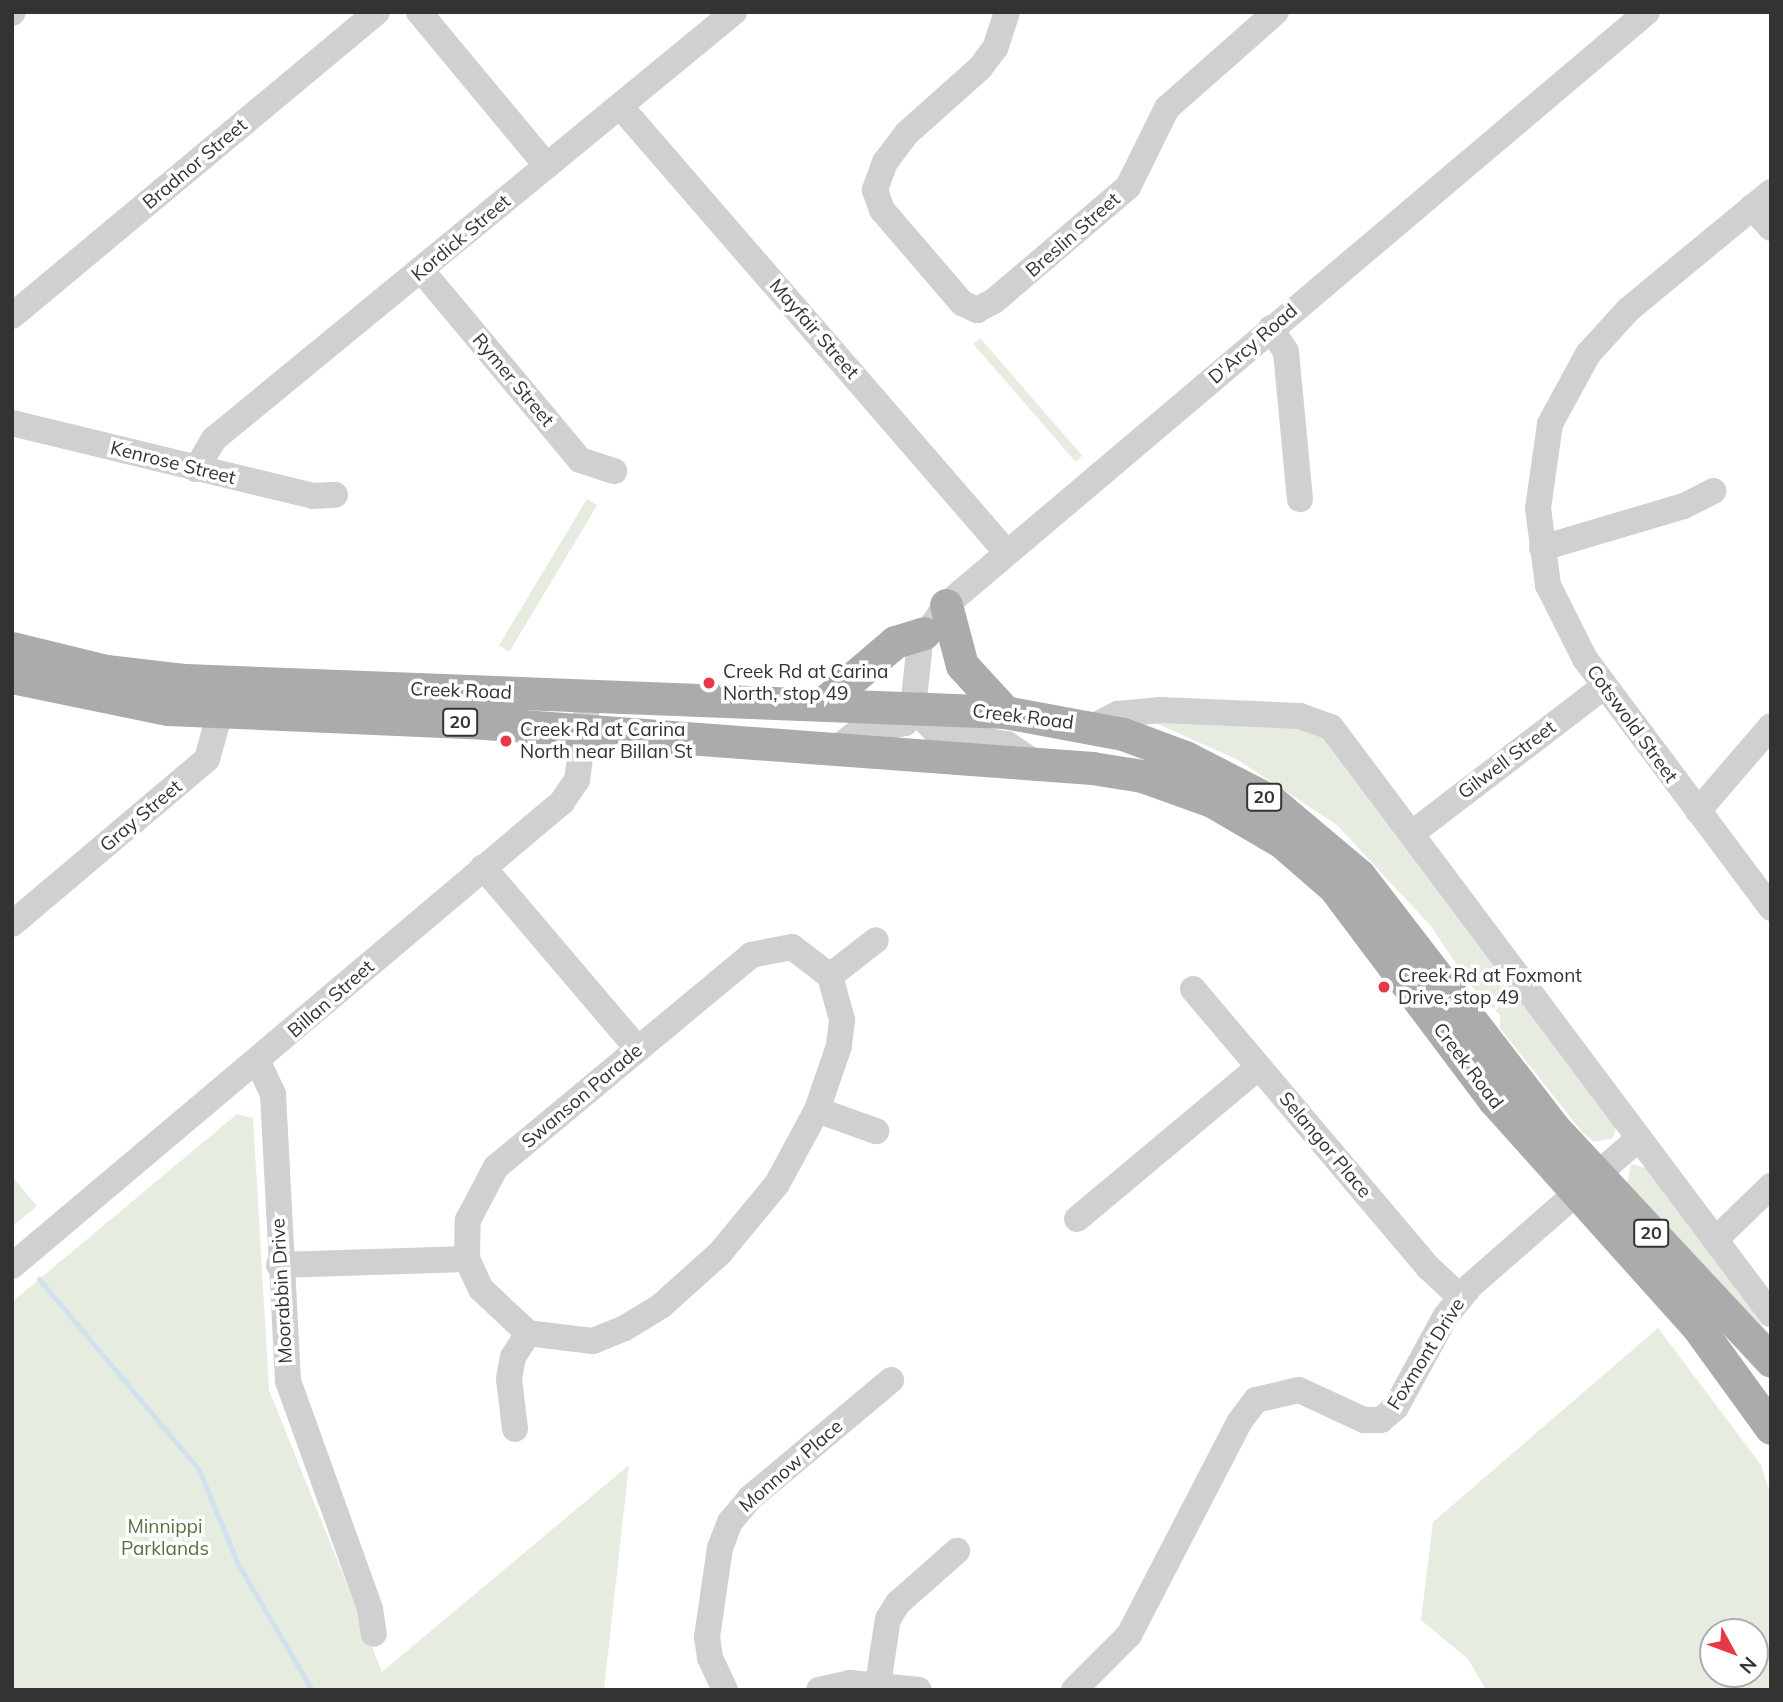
<!DOCTYPE html>
<html>
<head>
<meta charset="utf-8">
<style>
	body { margin:0 }
	#map { position:relative; width:1783px; height:1702px; overflow:hidden; background:#fff; font-family:Mulish,sans-serif }
	div>[style] { position:absolute }
	.green>* { inset:0; background:#e6ecdf; transform-origin:0 0 }
	.stream>* { height:5px; margin:-2.5px; padding:0 2.5px; transform-origin:2.5px; border-radius:2.5px; background:#cfe2ee }
	.minor>* { height:26px; margin:-13px; padding:0 13px; transform-origin:13px; border-radius:13px; background:#d0d0d0 }
	.major>* { height:33px; margin:-16.5px; padding:0 16.5px; transform-origin:16.5px; border-radius:16.5px; background:#ababab }
	.dots>* { width:19px; height:19px; translate:-50% -50%; box-sizing:border-box; border:4px solid #fff; border-radius:50% }
	span { translate:-50% -50%; white-space:nowrap; text-align:center; line-height:1.15; -webkit-text-stroke:7px #fff; paint-order:stroke }
	.shield-label span { padding:2px 5px; background:#fff; border:2px solid; border-radius:5px; -webkit-text-stroke-width:0 }
	.shield-label { font-size:18px; color:#333; font-weight:700 }
	.street-label { font-size:19px; color:#333 }
	.poi-label { font-size:19px; color:#333 }
	.left { translate:0 -50%; text-align:left }
	.park-label { font-size:19px; color:#56703f }
	.frame { position:absolute; inset:0; border:14px solid #333; pointer-events:none }
	.north { position:absolute; left:1699px; top:1618px; width:70px; height:70px; box-sizing:border-box; background:#fff; border:2px solid #adadad; border-radius:50%; rotate:131deg; font-size:19px; font-weight:700; line-height:28px; text-align:center; color:#333 }
	.north::after { content:''; display:block; margin:auto; width:24px; height:32px; background:#e63946; clip-path:polygon(50% 0,100% 100%,50% 72%,0 100%) }
</style>
</head>
<body>
<div id="map">
	<div class="green">
		<div style="left:980px;top:338px;width:156px;height:9px;rotate:49deg"></div>
		<div style="left:587px;top:499px;width:12px;height:171px;rotate:31deg"></div>
		<div style="clip-path:polygon(1149px 720px,1294px 725px,1323px 736px,1617px 1124px,1613px 1138px,1594px 1142px,1582px 1132px,1500px 1028px,1500px 1015px,1470px 985px,1430px 925px,1337px 825px,1238px 760px)"></div>
		<div style="clip-path:polygon(237px 1114px,253px 1118px,269px 1390px,382px 1672px,629px 1465px,604px 1690px,12px 1690px,12px 1302px)"></div>
		<div style="clip-path:polygon(1631px 1164px,1650px 1169px,1771px 1337px,1627px 1185px)"></div>
		<div style="clip-path:polygon(12px 1176px,37px 1206px,12px 1227px)"></div>
		<div style="clip-path:polygon(evenodd,1658px 1328px,1761px 1465px,1771px 1496px,1771px 1690px,1486px 1690px,1468px 1659px,1421px 1620px,1433px 1522px,1658px 1328px,1755px 1632px,1755px 1674px,1713px 1674px,1713px 1632px,1755px 1632px)"></div>
	</div>
	<div class="stream">
		<div style="left:39px;top:1279px;width:249px;rotate:50deg"></div>
		<div style="left:199px;top:1470px;width:102px;rotate:67.5deg"></div>
		<div style="left:238px;top:1564px;width:146px;rotate:59.6deg"></div>
	</div>
	<div class="minor">
		<div style="left:419px;top:12px;width:200px;rotate:50.3deg"></div>
		<div style="left:1007px;top:12px;width:38px;rotate:108deg"></div>
		<div style="left:995px;top:48px;width:25px;rotate:127deg"></div>
		<div style="left:980px;top:68px;width:98px;rotate:138.3deg"></div>
		<div style="left:907px;top:133px;width:36px;rotate:127deg"></div>
		<div style="left:885px;top:162px;width:30px;rotate:110deg"></div>
		<div style="left:875px;top:190px;width:21px;rotate:71deg"></div>
		<div style="left:882px;top:210px;width:123px;rotate:49.3deg"></div>
		<div style="left:962px;top:303px;width:17px;rotate:25deg"></div>
		<div style="left:977px;top:310px;width:19px;rotate:-28deg"></div>
		<div style="left:994px;top:301px;width:176px;rotate:-40.4deg"></div>
		<div style="left:1128px;top:187px;width:88px;rotate:-63.7deg"></div>
		<div style="left:1167px;top:108px;width:145px;rotate:-41.4deg"></div>
		<div style="left:12px;top:13px;width:1px;rotate:-45deg"></div>
		<div style="left:620px;top:106px;width:591px;rotate:49.11deg"></div>
		<div style="left:1771px;top:192px;width:185px;rotate:140.5deg"></div>
		<div style="left:1628px;top:310px;width:59px;rotate:132.3deg"></div>
		<div style="left:1588px;top:354px;width:80px;rotate:118.5deg"></div>
		<div style="left:1550px;top:424px;width:85px;rotate:98.1deg"></div>
		<div style="left:1538px;top:508px;width:78px;rotate:82.6deg"></div>
		<div style="left:1548px;top:585px;width:83px;rotate:63.4deg"></div>
		<div style="left:1585px;top:659px;width:311px;rotate:53.2deg"></div>
		<div style="left:1752px;top:207px;width:28px;rotate:48deg"></div>
		<div style="left:422px;top:271px;width:246px;rotate:50.1deg"></div>
		<div style="left:580px;top:460px;width:36px;rotate:18deg"></div>
		<div style="left:12px;top:316px;width:475px;rotate:-39.8deg"></div>
		<div style="left:1271px;top:328px;width:28px;rotate:58deg"></div>
		<div style="left:1286px;top:352px;width:148px;rotate:84.6deg"></div>
		<div style="left:12px;top:423px;width:310px;rotate:13.6deg"></div>
		<div style="left:313px;top:496px;width:22px;rotate:-3deg"></div>
		<div style="left:196px;top:469px;width:35px;rotate:-59deg"></div>
		<div style="left:214px;top:439px;width:673px;rotate:-39.39deg"></div>
		<div style="left:1542px;top:548px;width:148px;rotate:-16.5deg"></div>
		<div style="left:1684px;top:506px;width:33px;rotate:-27deg"></div>
		<div style="left:913px;top:708px;width:35px;rotate:46deg"></div>
		<div style="left:937px;top:733px;width:71px;rotate:8.9deg"></div>
		<div style="left:1007px;top:744px;width:34px;rotate:34deg"></div>
		<div style="left:1092px;top:727px;width:29px;rotate:-27deg"></div>
		<div style="left:1118px;top:714px;width:43px;rotate:-5.3deg"></div>
		<div style="left:1161px;top:710px;width:139px;rotate:2.5deg"></div>
		<div style="left:1300px;top:716px;width:33px;rotate:20deg"></div>
		<div style="left:1331px;top:727px;width:734px;rotate:53.15deg"></div>
		<div style="left:836px;top:749px;width:28px;rotate:-38deg"></div>
		<div style="left:858px;top:732px;width:48px;rotate:-10.8deg"></div>
		<div style="left:905px;top:723px;width:17px;rotate:-62deg"></div>
		<div style="left:913px;top:708px;width:65px;rotate:-83.9deg"></div>
		<div style="left:920px;top:643px;width:46px;rotate:-55.6deg"></div>
		<div style="left:946px;top:605px;width:918px;rotate:-40.23deg"></div>
		<div style="left:1698px;top:811px;width:112px;rotate:-49.3deg"></div>
		<div style="left:1411px;top:834px;width:242px;rotate:-37.4deg"></div>
		<div style="left:483px;top:867px;width:239px;rotate:49.6deg"></div>
		<div style="left:12px;top:924px;width:255px;rotate:-40.2deg"></div>
		<div style="left:207px;top:759px;width:67px;rotate:-74.5deg"></div>
		<div style="left:792px;top:947px;width:48px;rotate:37.3deg"></div>
		<div style="left:830px;top:976px;width:46px;rotate:74.7deg"></div>
		<div style="left:842px;top:1020px;width:26px;rotate:97deg"></div>
		<div style="left:839px;top:1046px;width:68px;rotate:109deg"></div>
		<div style="left:817px;top:1110px;width:84px;rotate:118.4deg"></div>
		<div style="left:777px;top:1184px;width:89px;rotate:129.6deg"></div>
		<div style="left:720px;top:1253px;width:79px;rotate:138.1deg"></div>
		<div style="left:661px;top:1306px;width:42px;rotate:148.6deg"></div>
		<div style="left:625px;top:1328px;width:35px;rotate:158deg"></div>
		<div style="left:592px;top:1341px;width:64px;rotate:-172.9deg"></div>
		<div style="left:528px;top:1333px;width:64px;rotate:-136.9deg"></div>
		<div style="left:481px;top:1289px;width:33px;rotate:-115deg"></div>
		<div style="left:467px;top:1259px;width:39px;rotate:-89deg"></div>
		<div style="left:468px;top:1220px;width:60px;rotate:-62.2deg"></div>
		<div style="left:496px;top:1167px;width:332px;rotate:-39.7deg"></div>
		<div style="left:751px;top:955px;width:42px;rotate:-11deg"></div>
		<div style="left:830px;top:976px;width:58px;rotate:-38deg"></div>
		<div style="left:1193px;top:989px;width:364px;rotate:49.8deg"></div>
		<div style="left:1428px;top:1267px;width:44px;rotate:43.2deg"></div>
		<div style="left:258px;top:1062px;width:35px;rotate:65deg"></div>
		<div style="left:273px;top:1094px;width:287px;rotate:87deg"></div>
		<div style="left:288px;top:1381px;width:242px;rotate:70.2deg"></div>
		<div style="left:370px;top:1609px;width:25px;rotate:81deg"></div>
		<div style="left:817px;top:1110px;width:63px;rotate:19.6deg"></div>
		<div style="left:1077px;top:1219px;width:237px;rotate:-39.9deg"></div>
		<div style="left:1715px;top:1240px;width:78px;rotate:-44deg"></div>
		<div style="left:279px;top:1265px;width:188px;rotate:-1.8deg"></div>
		<div style="left:12px;top:1266px;width:720px;rotate:-40.15deg"></div>
		<div style="left:562px;top:802px;width:27px;rotate:-56deg"></div>
		<div style="left:577px;top:780px;width:67px;rotate:-82.2deg"></div>
		<div style="left:515px;top:1429px;width:50px;rotate:-96.8deg"></div>
		<div style="left:509px;top:1379px;width:22px;rotate:-80deg"></div>
		<div style="left:513px;top:1357px;width:28px;rotate:-58deg"></div>
		<div style="left:878px;top:1684px;width:66px;rotate:-81.3deg"></div>
		<div style="left:888px;top:1619px;width:19px;rotate:-58deg"></div>
		<div style="left:898px;top:1603px;width:79px;rotate:-41.4deg"></div>
		<div style="left:725px;top:1690px;width:35px;rotate:-115deg"></div>
		<div style="left:710px;top:1658px;width:21px;rotate:-98deg"></div>
		<div style="left:707px;top:1637px;width:90px;rotate:-81.7deg"></div>
		<div style="left:720px;top:1548px;width:28px;rotate:-69deg"></div>
		<div style="left:730px;top:1522px;width:31px;rotate:-50deg"></div>
		<div style="left:750px;top:1498px;width:184px;rotate:-39.9deg"></div>
		<div style="left:819px;top:1690px;width:32px;rotate:-13deg"></div>
		<div style="left:850px;top:1683px;width:69px;rotate:5.8deg"></div>
		<div style="left:1074px;top:1690px;width:78px;rotate:-45deg"></div>
		<div style="left:1129px;top:1635px;width:241px;rotate:-62.6deg"></div>
		<div style="left:1240px;top:1421px;width:26px;rotate:-53deg"></div>
		<div style="left:1256px;top:1400px;width:44px;rotate:-13.1deg"></div>
		<div style="left:1299px;top:1390px;width:72px;rotate:24.8deg"></div>
		<div style="left:1364px;top:1420px;width:17px"></div>
		<div style="left:1381px;top:1420px;width:20px;rotate:-41deg"></div>
		<div style="left:1396px;top:1407px;width:102px;rotate:-61.4deg"></div>
		<div style="left:1445px;top:1317px;width:38px;rotate:-51deg"></div>
		<div style="left:1469px;top:1287px;width:226px;rotate:-41.2deg"></div>
	</div>
	<div class="major">
		<div style="left:946px;top:605px;width:62px;rotate:75.1deg"></div>
		<div style="left:962px;top:665px;width:64px;rotate:47.5deg"></div>
		<div style="left:12px;top:648px;width:97px;rotate:13.7deg"></div>
		<div style="left:106px;top:671px;width:80px;rotate:6.5deg"></div>
		<div style="left:185px;top:680px;width:821px;rotate:2.23deg"></div>
		<div style="left:1005px;top:712px;width:120px;rotate:10.6deg"></div>
		<div style="left:1123px;top:734px;width:66px;rotate:20.4deg"></div>
		<div style="left:1185px;top:757px;width:97px;rotate:27.1deg"></div>
		<div style="left:1271px;top:801px;width:115px;rotate:40.1deg"></div>
		<div style="left:1359px;top:875px;width:317px;rotate:52.4deg"></div>
		<div style="left:1552px;top:1126px;width:321px;rotate:47deg"></div>
		<div style="left:12px;top:677px;width:159px;rotate:11.6deg"></div>
		<div style="left:168px;top:709px;width:303px;rotate:2.5deg"></div>
		<div style="left:471px;top:722px;width:623px;rotate:4.24deg"></div>
		<div style="left:1092px;top:768px;width:51px;rotate:9.1deg"></div>
		<div style="left:1142px;top:776px;width:74px;rotate:19.7deg"></div>
		<div style="left:1212px;top:801px;width:81px;rotate:30.4deg"></div>
		<div style="left:1282px;top:842px;width:69px;rotate:40.9deg"></div>
		<div style="left:1334px;top:887px;width:266px;rotate:53.1deg"></div>
		<div style="left:1494px;top:1100px;width:304px;rotate:48.1deg"></div>
		<div style="left:1697px;top:1326px;width:126px;rotate:54deg"></div>
		<div style="left:822px;top:704px;width:96px;rotate:-40.3deg"></div>
		<div style="left:895px;top:642px;width:30px;rotate:-17deg"></div>
	</div>
	<div class="dots">
		<div style="left:709px;top:683px;background:#e63946"></div>
		<div style="left:506px;top:741px;background:#e63946"></div>
		<div style="left:1384px;top:987px;background:#e63946"></div>
	</div>
	<div class="shield-label">
		<span style="left:460px;top:722px">20</span>
		<span style="left:1264px;top:797px">20</span>
		<span style="left:1651px;top:1233px">20</span>
	</div>
	<div class="street-label">
		<span style="left:195px;top:164px;rotate:-40deg">Bradnor Street</span>
		<span style="left:1073px;top:235px;rotate:-41deg">Breslin Street</span>
		<span style="left:461px;top:238px;rotate:-40deg">Kordick Street</span>
		<span style="left:814px;top:329px;rotate:49deg">Mayfair Street</span>
		<span style="left:1253px;top:344px;rotate:-41deg">D'Arcy Road</span>
		<span style="left:513px;top:380px;rotate:50deg">Rymer Street</span>
		<span style="left:173px;top:463px;rotate:14deg">Kenrose Street</span>
		<span style="left:461px;top:691px;rotate:2deg">Creek Road</span>
		<span style="left:1023px;top:717px;rotate:7deg">Creek Road</span>
		<span style="left:1632px;top:724px;rotate:54deg">Cotswold Street</span>
		<span style="left:1507px;top:760px;rotate:-37deg">Gilwell Street</span>
		<span style="left:141px;top:816px;rotate:-40deg">Gray Street</span>
		<span style="left:331px;top:999px;rotate:-41deg">Billan Street</span>
		<span style="left:1468px;top:1066px;rotate:53deg">Creek Road</span>
		<span style="left:582px;top:1096px;rotate:-40deg">Swanson Parade</span>
		<span style="left:1325px;top:1145px;rotate:50deg">Selangor Place</span>
		<span style="left:282px;top:1291px;rotate:-93deg">Moorabbin Drive</span>
		<span style="left:1426px;top:1354px;rotate:-58deg">Foxmont Drive</span>
		<span style="left:791px;top:1466px;rotate:-41deg">Monnow Place</span>
	</div>
	<div class="poi-label">
		<span class="left" style="left:723px;top:683px">Creek Rd at Carina<br>North, stop 49</span>
		<span class="left" style="left:520px;top:741px">Creek Rd at Carina<br>North near Billan St</span>
		<span class="left" style="left:1398px;top:987px">Creek Rd at Foxmont<br>Drive, stop 49</span>
	</div>
	<div class="park-label">
		<span style="left:165px;top:1538px">Minnippi<br>Parklands</span>
	</div>
	<div class="frame"></div>
	<div class="north">N</div>
</div>
</body>
</html>
